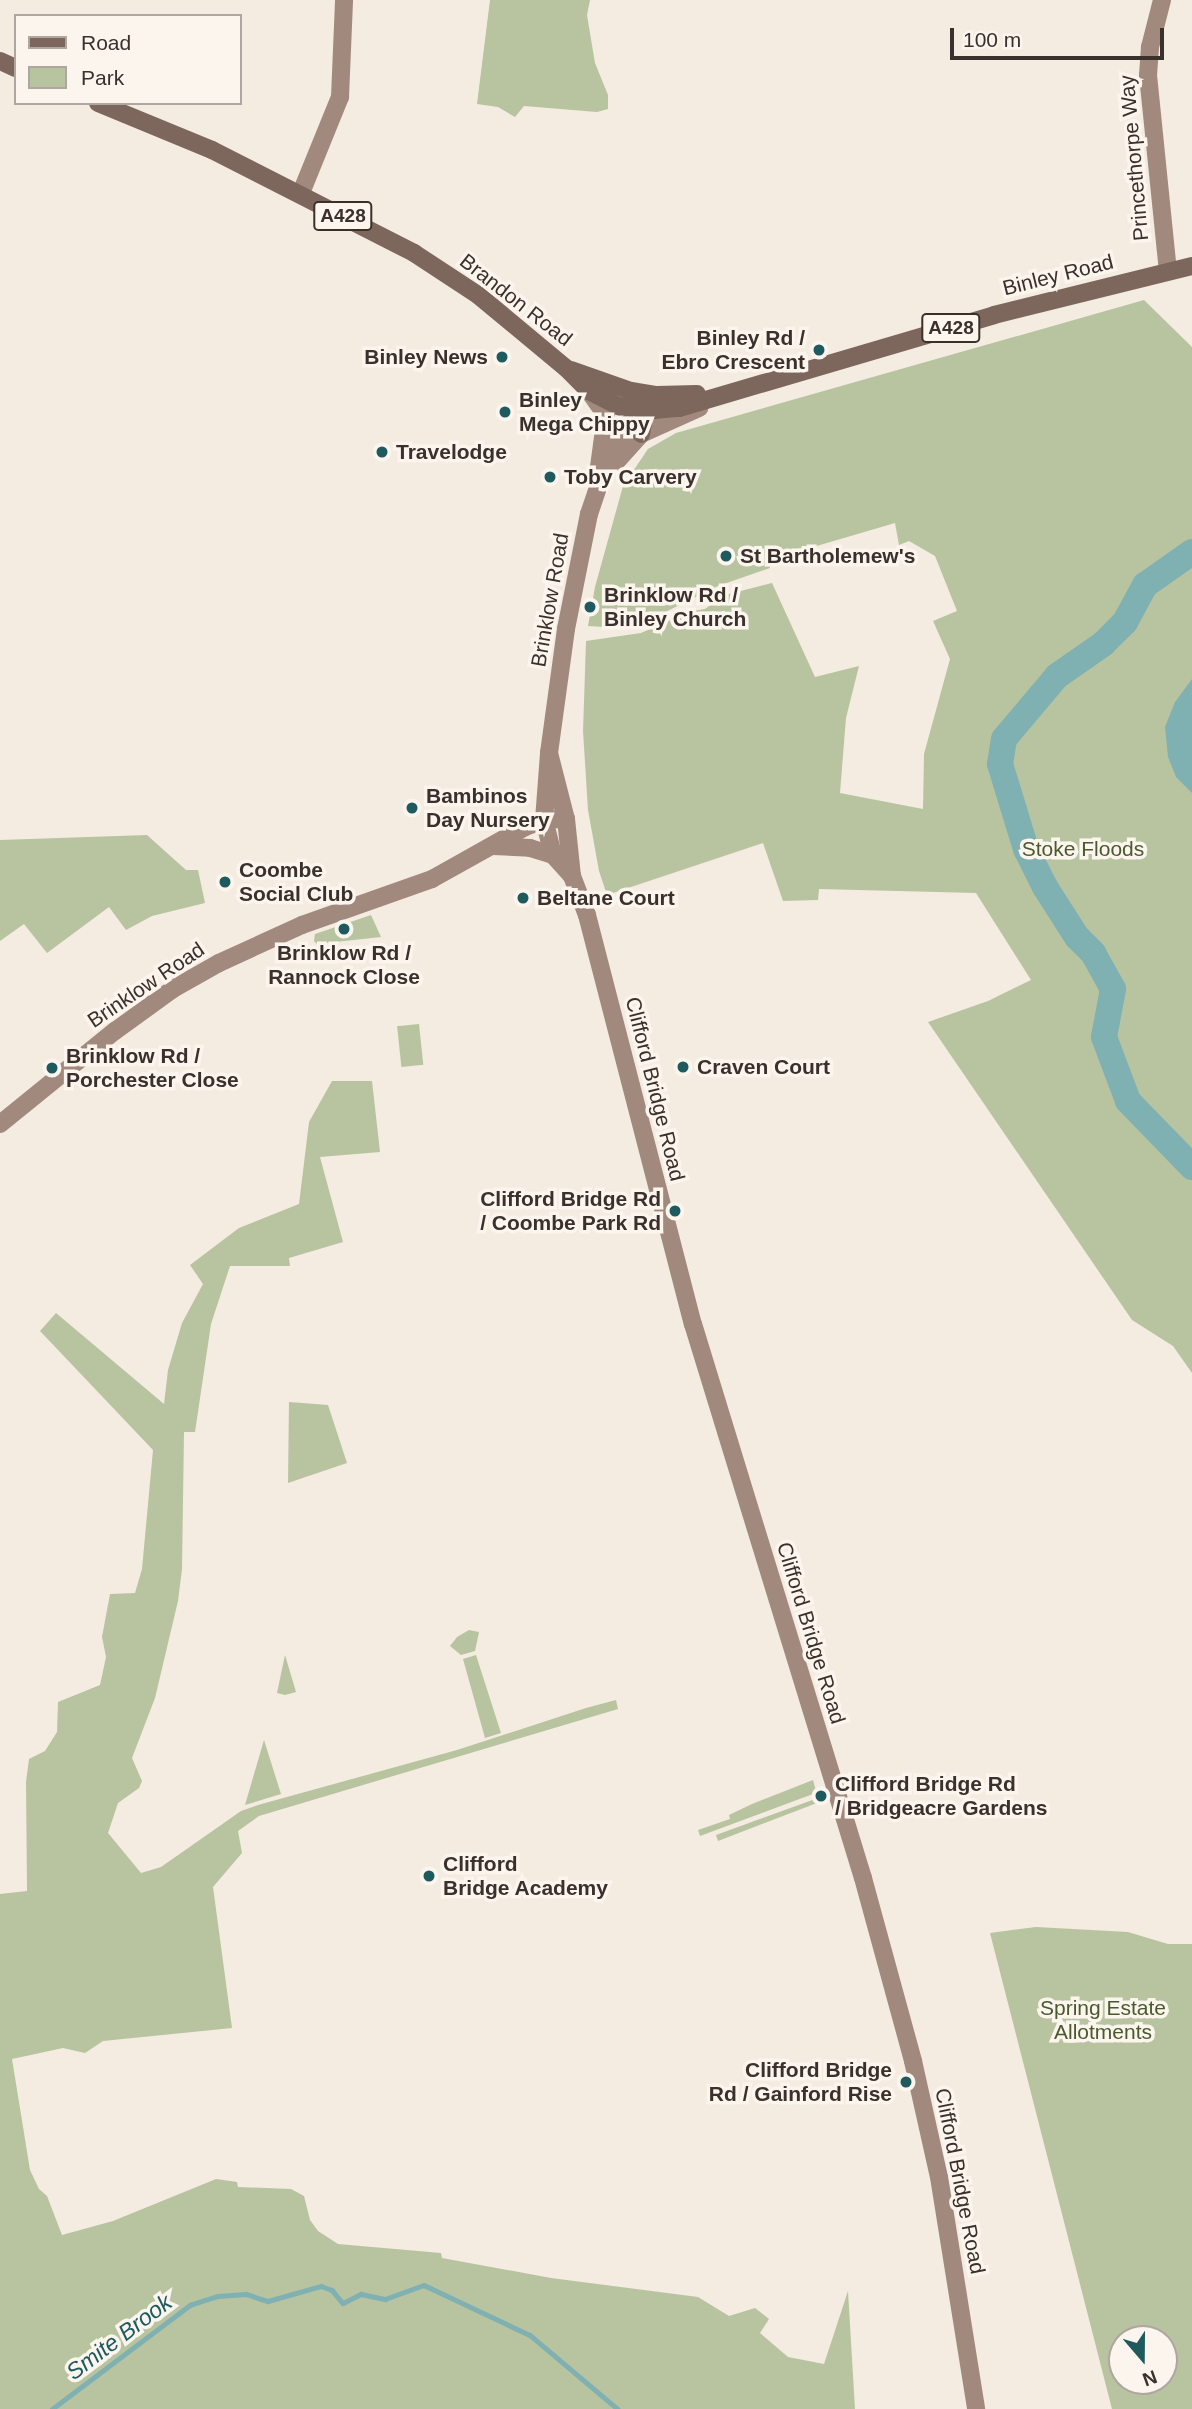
<!DOCTYPE html>
<html>
<head>
<meta charset="utf-8">
<style>
	body { margin:0 }
	#map { position:relative; width:1192px; height:2409px; overflow:hidden; background:#f4ebe1; font-family:Helvetica,sans-serif }
	div>[style] { position:absolute }
	.green>* { inset:0; background:#b8c4a0; transform-origin:0 0 }
	.water>* { inset:0; background:#7fb0b2 }
	.stream>* { height:4.5px; margin:-2.25px; padding:0 2.25px; transform-origin:2.25px; border-radius:2.25px; background:#7fb0b2 }
	.river>* { height:26px; margin:-13px; padding:0 13px; transform-origin:13px; border-radius:13px; background:#7fb0b2 }
	.secondary>* { height:18px; margin:-9px; padding:0 9px; transform-origin:9px; border-radius:9px; background:#a18a7d }
	.primary>* { height:18px; margin:-9px; padding:0 9px; transform-origin:9px; border-radius:9px; background:#7d675c }
	.dots>* { width:19px; height:19px; translate:-50% -50%; box-sizing:border-box; border:4px solid #fbf5ee; border-radius:50% }
	span { translate:-50% -50%; white-space:nowrap; text-align:center; line-height:1.15; -webkit-text-stroke:7px #fbf5ee; paint-order:stroke }
	.shield-label span { padding:2px 5px; background:#fbf5ee; border:2px solid; border-radius:5px; -webkit-text-stroke-width:0 }
	.shield-label { font-size:19px; color:#3b302b; font-weight:700 }
	.street-label { font-size:21px; color:#3b302b }
	.poi-label { font-size:21px; color:#3b302b; font-weight:700 }
	.right { translate:-100% -50%; text-align:right }
	.left { translate:0 -50%; text-align:left }
	.park-label { font-size:21px; color:#4a5a2e }
	.water-label { font-size:23px; color:#1f5a5e; font-style:italic }
	.legend { position:absolute; left:14px; top:14px; width:228px; height:91px; box-sizing:border-box; background:#fbf5ee; border:2px solid #aea6a0; margin:0; padding:9px 12px; list-style:none; font-size:21px; color:#3b302b }
	.legend li { display:flex; align-items:center; gap:14px; height:35px }
	.legend b { width:35px; border:2px solid #aea6a0 }
	.north { position:absolute; left:1108px; top:2325px; width:70px; height:70px; box-sizing:border-box; background:#fbf5ee; border:2px solid #aea6a0; border-radius:50%; rotate:160deg; font-size:19px; font-weight:700; line-height:28px; text-align:center; color:#3b302b }
	.north::after { content:''; display:block; margin:auto; width:24px; height:32px; background:#1f5a5e; clip-path:polygon(50% 0,100% 100%,50% 72%,0 100%) }
	.scale { position:absolute; left:950px; top:28px; width:214px; height:32px; box-sizing:border-box; border:4px solid #3b302b; border-top:0; padding-left:9px; font-size:21px; line-height:24px; white-space:nowrap; color:#3b302b; -webkit-text-stroke:5px #fbf5ee; paint-order:stroke }
</style>
</head>
<body>
<div id="map">
	<div class="green">
		<div style="clip-path:polygon(490px 0,590px 0,587px 15px,595px 63px,608px 95px,608px 109px,597px 112px,524px 106px,515px 117px,498px 107px,477px 104px)"></div>
		<div style="clip-path:polygon(1144px 300px,1192px 347px,1192px 1373px,1173px 1346px,1132px 1320px,928px 1022px,988px 1001px,1031px 980px,976px 893px,819px 889px,818px 900px,783px 901px,763px 843px,607px 895px,599px 871px,588px 810px,583px 731px,586px 641px,641px 633px,692px 611px,705px 609px,725px 595px,772px 583px,815px 677px,859px 666px,846px 718px,840px 793px,923px 809px,924px 754px,950px 659px,933px 621px,957px 611px,935px 556px,909px 541px,899px 545px,895px 523px,769px 560px,770px 568px,718px 586px,643px 623px,620px 628px,588px 626px,595px 587px,623px 486px,648px 449px,676px 433px)"></div>
		<div style="clip-path:polygon(147px 835px,186px 870px,198px 870px,205px 903px,152px 916px,126px 930px,109px 907px,47px 953px,24px 924px,0 941px,0 840px)"></div>
		<div style="clip-path:polygon(371px 915px,381px 937px,317px 944px,314px 941px,315px 934px)"></div>
		<div style="left:419px;top:1024px;width:41px;height:22px;rotate:84deg"></div>
		<div style="clip-path:polygon(332px 1081px,372px 1081px,380px 1152px,320px 1157px,343px 1242px,289px 1258px,290px 1266px,230px 1266px,211px 1324px,195px 1432px,184px 1432px,182px 1569px,178px 1601px,155px 1698px,132px 1758px,142px 1781px,139px 1788px,118px 1803px,108px 1833px,141px 1873px,161px 1867px,241px 1811px,258px 1805px,457px 1750px,586px 1708px,616px 1700px,618px 1709px,259px 1816px,238px 1831px,242px 1853px,213px 1887px,232px 2028px,103px 2041px,85px 2053px,63px 2048px,12px 2059px,30px 2170px,39px 2189px,47px 2196px,62px 2235px,113px 2221px,216px 2179px,237px 2182px,238px 2187px,291px 2189px,304px 2196px,310px 2220px,318px 2231px,338px 2244px,441px 2253px,442px 2258px,551px 2278px,698px 2297px,729px 2316px,755px 2308px,769px 2319px,760px 2333px,788px 2357px,824px 2364px,848px 2291px,855px 2409px,0 2409px,0 1894px,27px 1891px,26px 1782px,29px 1759px,45px 1751px,57px 1732px,58px 1702px,100px 1685px,106px 1657px,102px 1637px,110px 1594px,135px 1593px,142px 1569px,153px 1450px,40px 1331px,56px 1313px,164px 1404px,168px 1370px,182px 1323px,203px 1284px,190px 1265px,239px 1228px,299px 1204px,309px 1122px)"></div>
		<div style="clip-path:polygon(289px 1402px,328px 1405px,347px 1463px,288px 1483px)"></div>
		<div style="clip-path:polygon(469px 1630px,479px 1632px,475px 1651px,461px 1655px,450px 1646px,457px 1637px)"></div>
		<div style="clip-path:polygon(285px 1655px,296px 1692px,285px 1695px,277px 1693px)"></div>
		<div style="clip-path:polygon(476px 1655px,501px 1733px,485px 1738px,463px 1659px)"></div>
		<div style="clip-path:polygon(264px 1740px,281px 1794px,245px 1805px)"></div>
		<div style="clip-path:polygon(813px 1780px,816px 1791px,813px 1794px,700px 1836px,698px 1830px,730px 1819px,729px 1815px,752px 1804px)"></div>
		<div style="clip-path:polygon(818px 1798px,817px 1803px,718px 1841px,716px 1835px)"></div>
		<div style="clip-path:polygon(evenodd,1036px 1927px,1128px 1932px,1168px 1944px,1192px 1944px,1192px 2409px,1112px 2409px,990px 1933px,1036px 1927px,1122px 2339px,1164px 2339px,1164px 2381px,1122px 2381px,1122px 2339px)"></div>
	</div>
	<div class="water">
		<div style="clip-path:polygon(1192px 679px,1192px 793px,1176px 777px,1168px 757px,1165px 727px,1175px 702px)"></div>
	</div>
	<div class="stream">
		<div style="left:52px;top:2409px;width:173px;rotate:-37deg"></div>
		<div style="left:190px;top:2305px;width:29px;rotate:-18deg"></div>
		<div style="left:218px;top:2296px;width:28px;rotate:-4deg"></div>
		<div style="left:246px;top:2294px;width:23px;rotate:18deg"></div>
		<div style="left:268px;top:2301px;width:55px;rotate:-15.8deg"></div>
		<div style="left:321px;top:2286px;width:12px;rotate:20deg"></div>
		<div style="left:332px;top:2290px;width:17px;rotate:50deg"></div>
		<div style="left:343px;top:2303px;width:20px;rotate:-27deg"></div>
		<div style="left:361px;top:2294px;width:25px;rotate:12deg"></div>
		<div style="left:385px;top:2299px;width:41px;rotate:-19.7deg"></div>
		<div style="left:424px;top:2285px;width:117px;rotate:25.3deg"></div>
		<div style="left:530px;top:2335px;width:115px;rotate:40.1deg"></div>
	</div>
	<div class="river">
		<div style="left:1192px;top:552px;width:57px;rotate:144.9deg"></div>
		<div style="left:1145px;top:585px;width:42px;rotate:118.4deg"></div>
		<div style="left:1125px;top:622px;width:31px;rotate:135deg"></div>
		<div style="left:1103px;top:644px;width:56px;rotate:145.2deg"></div>
		<div style="left:1057px;top:676px;width:82px;rotate:130.1deg"></div>
		<div style="left:1004px;top:739px;width:25px;rotate:99deg"></div>
		<div style="left:1000px;top:764px;width:89px;rotate:73deg"></div>
		<div style="left:1026px;top:849px;width:42px;rotate:63.4deg"></div>
		<div style="left:1045px;top:887px;width:59px;rotate:57.4deg"></div>
		<div style="left:1077px;top:937px;width:23px;rotate:45deg"></div>
		<div style="left:1093px;top:953px;width:41px;rotate:60.9deg"></div>
		<div style="left:1113px;top:989px;width:49px;rotate:100.6deg"></div>
		<div style="left:1104px;top:1037px;width:68px;rotate:69.4deg"></div>
		<div style="left:1128px;top:1101px;width:92px;rotate:45.9deg"></div>
	</div>
	<div class="secondary">
		<div style="left:1162px;top:0;width:49px;rotate:104.3deg"></div>
		<div style="left:1150px;top:47px;width:28px;rotate:94deg"></div>
		<div style="left:1148px;top:75px;width:197px;rotate:84.2deg"></div>
		<div style="left:301px;top:193px;width:104px;rotate:-67.9deg"></div>
		<div style="left:340px;top:97px;width:97px;rotate:-87.6deg"></div>
		<div style="left:589px;top:391px;width:29px;rotate:55deg"></div>
		<div style="left:606px;top:415px;width:52px;rotate:97.7deg"></div>
		<div style="left:616px;top:462px;width:38px;rotate:-48deg"></div>
		<div style="left:641px;top:434px;width:64px;rotate:-24.1deg"></div>
		<div style="left:549px;top:753px;width:68px;rotate:75.6deg"></div>
		<div style="left:566px;top:819px;width:57px;rotate:84deg"></div>
		<div style="left:572px;top:876px;width:42px;rotate:69deg"></div>
		<div style="left:587px;top:915px;width:423px;rotate:75.5deg"></div>
		<div style="left:693px;top:1324px;width:579px;rotate:72.94deg"></div>
		<div style="left:863px;top:1878px;width:190px;rotate:74.7deg"></div>
		<div style="left:913px;top:2061px;width:119px;rotate:77.4deg"></div>
		<div style="left:939px;top:2177px;width:235px;rotate:80.9deg"></div>
		<div style="left:494px;top:846px;width:36px;rotate:3deg"></div>
		<div style="left:530px;top:848px;width:24px;rotate:17deg"></div>
		<div style="left:572px;top:876px;width:28px;rotate:-132deg"></div>
		<div style="left:553px;top:855px;width:36px;rotate:-104deg"></div>
		<div style="left:544px;top:820px;width:67px;rotate:-85.7deg"></div>
		<div style="left:549px;top:753px;width:125px;rotate:-82.2deg"></div>
		<div style="left:566px;top:629px;width:117px;rotate:-78.7deg"></div>
		<div style="left:589px;top:514px;width:46px;rotate:-71.2deg"></div>
		<div style="left:604px;top:470px;width:42px;rotate:-64.7deg"></div>
		<div style="left:622px;top:432px;width:41px;rotate:-50.9deg"></div>
		<div style="left:0;top:1124px;width:148px;rotate:-39deg"></div>
		<div style="left:115px;top:1031px;width:72px;rotate:-35.9deg"></div>
		<div style="left:173px;top:989px;width:53px;rotate:-29.5deg"></div>
		<div style="left:219px;top:963px;width:91px;rotate:-24.6deg"></div>
		<div style="left:302px;top:925px;width:138px;rotate:-19.5deg"></div>
		<div style="left:432px;top:879px;width:107px;rotate:-29.2deg"></div>
		<div style="left:525px;top:827px;width:20px;rotate:-20deg"></div>
		<div style="left:544px;top:820px;width:22px;rotate:-3deg"></div>
	</div>
	<div class="primary">
		<div style="left:0;top:61px;width:17px;rotate:24deg"></div>
		<div style="left:98px;top:103px;width:123px;rotate:22.4deg"></div>
		<div style="left:212px;top:150px;width:227px;rotate:27deg"></div>
		<div style="left:414px;top:253px;width:77px;rotate:33.3deg"></div>
		<div style="left:478px;top:295px;width:114px;rotate:39.7deg"></div>
		<div style="left:566px;top:368px;width:33px;rotate:45deg"></div>
		<div style="left:589px;top:391px;width:34px;rotate:27deg"></div>
		<div style="left:619px;top:406px;width:35px;rotate:7deg"></div>
		<div style="left:654px;top:410px;width:25px;rotate:-5deg"></div>
		<div style="left:679px;top:408px;width:328px;rotate:-16.4deg"></div>
		<div style="left:994px;top:315px;width:204px;rotate:-13.9deg"></div>
		<div style="left:571px;top:370px;width:64px;rotate:19.3deg"></div>
		<div style="left:631px;top:391px;width:26px;rotate:9deg"></div>
		<div style="left:657px;top:395px;width:40px;rotate:-1.4deg"></div>
		<div style="left:637px;top:399px;width:25px;rotate:76deg"></div>
		<div style="left:643px;top:423px;width:11px;rotate:100deg"></div>
	</div>
	<div class="dots">
		<div style="left:819px;top:350px;background:#1f5a5e"></div>
		<div style="left:502px;top:357px;background:#1f5a5e"></div>
		<div style="left:505px;top:412px;background:#1f5a5e"></div>
		<div style="left:382px;top:452px;background:#1f5a5e"></div>
		<div style="left:550px;top:477px;background:#1f5a5e"></div>
		<div style="left:726px;top:556px;background:#1f5a5e"></div>
		<div style="left:590px;top:607px;background:#1f5a5e"></div>
		<div style="left:412px;top:808px;background:#1f5a5e"></div>
		<div style="left:225px;top:882px;background:#1f5a5e"></div>
		<div style="left:523px;top:898px;background:#1f5a5e"></div>
		<div style="left:344px;top:929px;background:#1f5a5e"></div>
		<div style="left:683px;top:1067px;background:#1f5a5e"></div>
		<div style="left:52px;top:1068px;background:#1f5a5e"></div>
		<div style="left:675px;top:1211px;background:#1f5a5e"></div>
		<div style="left:821px;top:1796px;background:#1f5a5e"></div>
		<div style="left:429px;top:1876px;background:#1f5a5e"></div>
		<div style="left:906px;top:2082px;background:#1f5a5e"></div>
	</div>
	<div class="shield-label">
		<span style="left:343px;top:216px">A428</span>
		<span style="left:951px;top:328px">A428</span>
	</div>
	<div class="street-label">
		<span style="left:1134px;top:158px;rotate:-95deg">Princethorpe Way</span>
		<span style="left:1058px;top:275px;rotate:-14deg">Binley Road</span>
		<span style="left:516px;top:300px;rotate:38deg">Brandon Road</span>
		<span style="left:550px;top:600px;rotate:-80deg">Brinklow Road</span>
		<span style="left:146px;top:985px;rotate:-34deg">Brinklow Road</span>
		<span style="left:655px;top:1089px;rotate:76deg">Clifford Bridge Road</span>
		<span style="left:811px;top:1633px;rotate:73deg">Clifford Bridge Road</span>
		<span style="left:960px;top:2181px;rotate:79deg">Clifford Bridge Road</span>
	</div>
	<div class="poi-label">
		<span class="right" style="left:805px;top:350px">Binley Rd /<br>Ebro Crescent</span>
		<span class="right" style="left:488px;top:357px">Binley News</span>
		<span class="left" style="left:519px;top:412px">Binley<br>Mega Chippy</span>
		<span class="left" style="left:396px;top:452px">Travelodge</span>
		<span class="left" style="left:564px;top:477px">Toby Carvery</span>
		<span class="left" style="left:740px;top:556px">St Bartholemew's</span>
		<span class="left" style="left:604px;top:607px">Brinklow Rd /<br>Binley Church</span>
		<span class="left" style="left:426px;top:808px">Bambinos<br>Day Nursery</span>
		<span class="left" style="left:239px;top:882px">Coombe<br>Social Club</span>
		<span class="left" style="left:537px;top:898px">Beltane Court</span>
		<span style="left:344px;top:965px">Brinklow Rd /<br>Rannock Close</span>
		<span class="left" style="left:66px;top:1068px">Brinklow Rd /<br>Porchester Close</span>
		<span class="left" style="left:697px;top:1067px">Craven Court</span>
		<span class="right" style="left:661px;top:1211px">Clifford Bridge Rd<br>/ Coombe Park Rd</span>
		<span class="left" style="left:835px;top:1796px">Clifford Bridge Rd<br>/ Bridgeacre Gardens</span>
		<span class="left" style="left:443px;top:1876px">Clifford<br>Bridge Academy</span>
		<span class="right" style="left:892px;top:2082px">Clifford Bridge<br>Rd / Gainford Rise</span>
	</div>
	<div class="park-label">
		<span style="left:1083px;top:849px">Stoke Floods</span>
		<span style="left:1103px;top:2020px">Spring Estate<br>Allotments</span>
	</div>
	<div class="water-label">
		<span style="left:119px;top:2337px;rotate:-37deg">Smite Brook</span>
	</div>
	<ul class="legend">
	<li><b style="height:9px;background:#7d675c"></b>Road</li>
	<li><b style="height:19px;background:#b8c4a0"></b>Park</li>
	</ul>
	<div class="north">N</div>
	<div class="scale">100 m</div>
</div>
</body>
</html>
